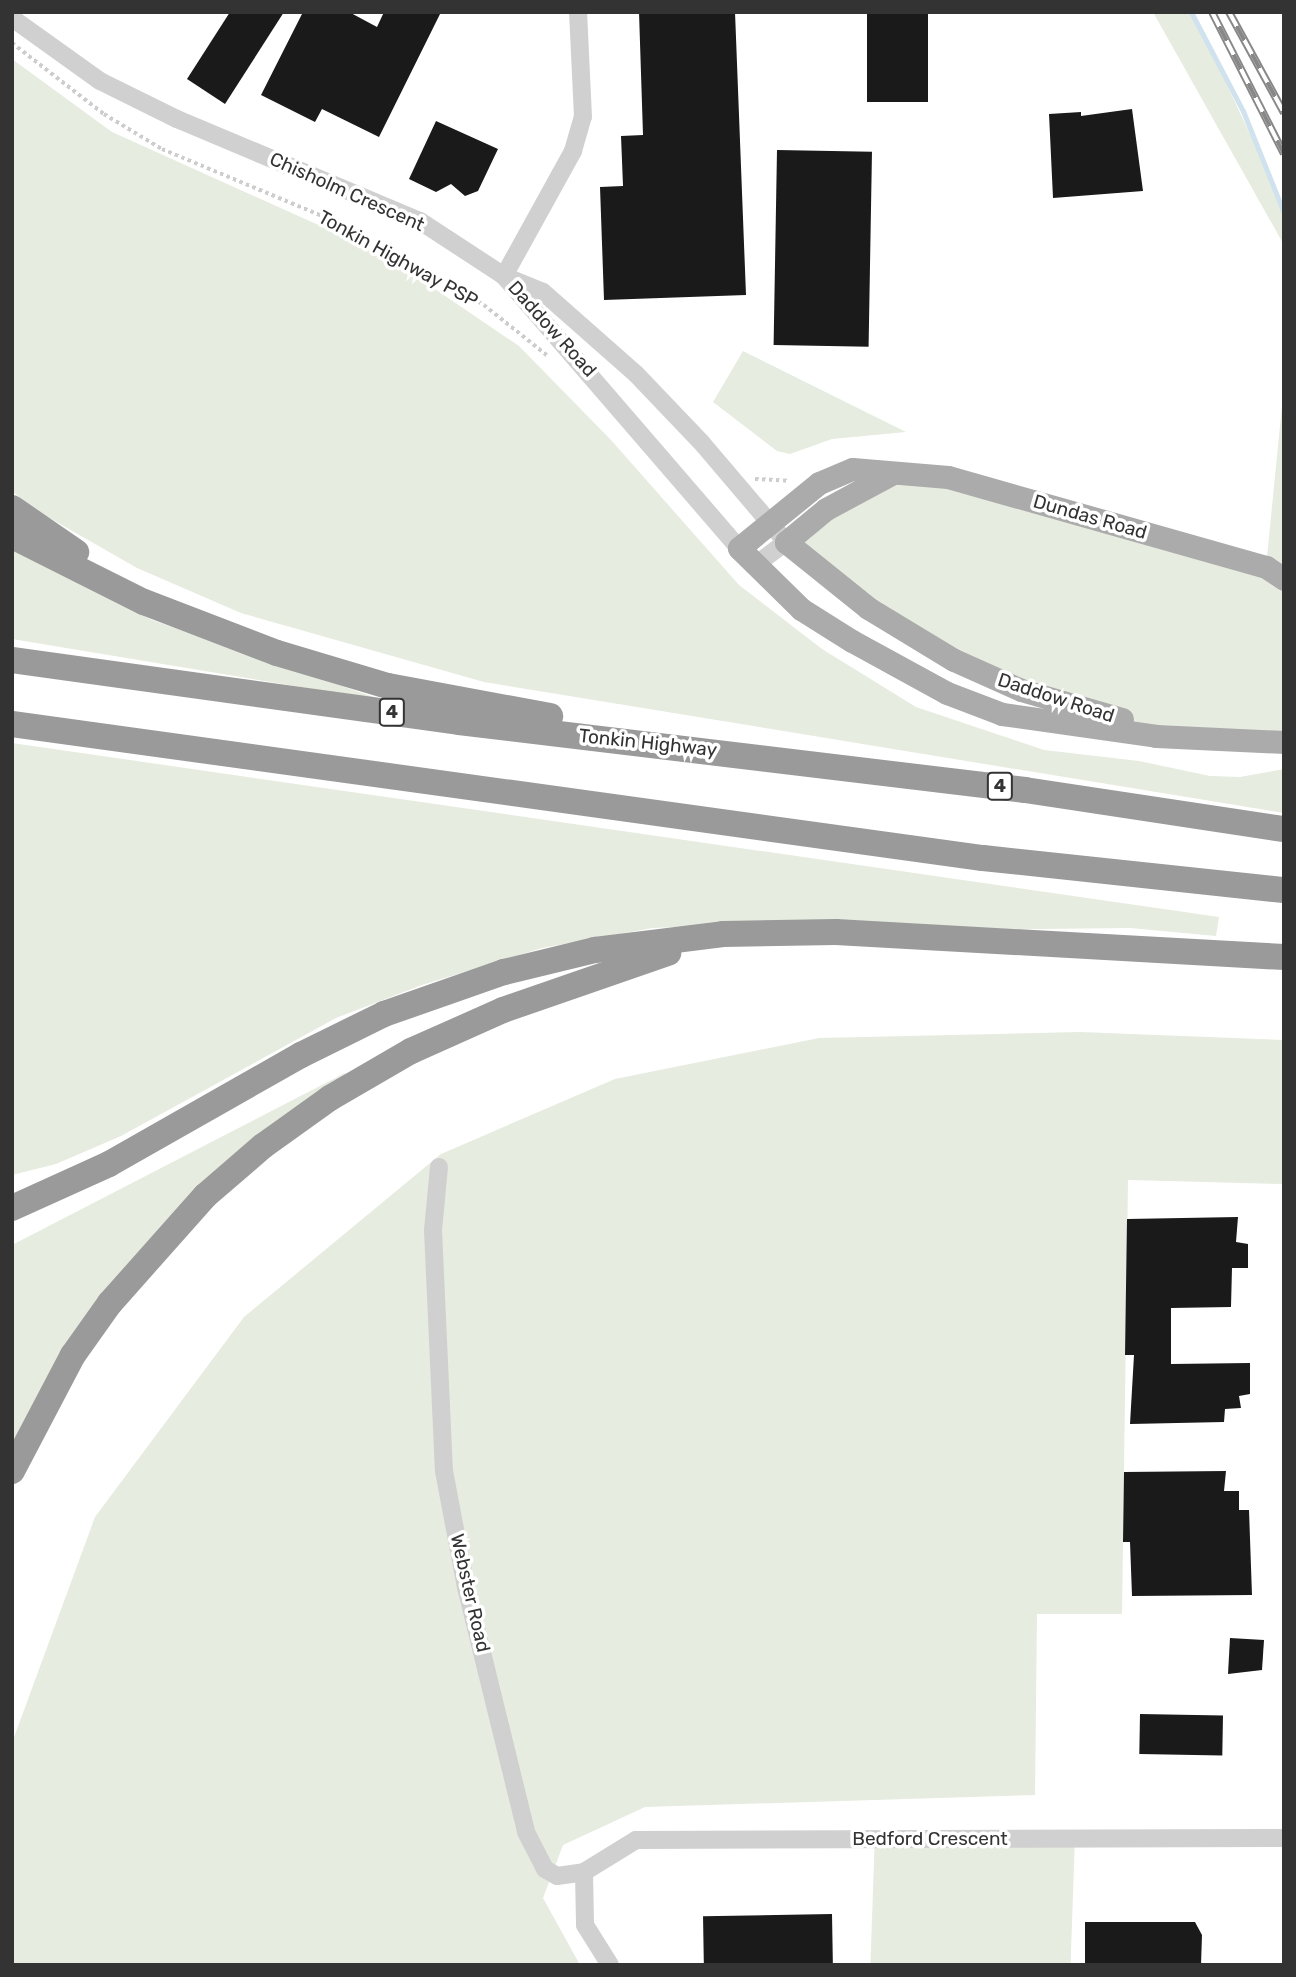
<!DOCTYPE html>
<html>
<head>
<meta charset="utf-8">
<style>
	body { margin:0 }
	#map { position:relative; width:1296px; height:1977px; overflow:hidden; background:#fff; font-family:Rubik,sans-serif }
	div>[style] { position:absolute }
	.green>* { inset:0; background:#e6ecdf; transform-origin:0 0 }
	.stream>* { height:5px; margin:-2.5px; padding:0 2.5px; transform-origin:2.5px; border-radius:2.5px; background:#cfe2ee }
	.building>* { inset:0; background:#1a1a1a; transform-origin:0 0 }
	.path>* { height:3.5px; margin-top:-1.75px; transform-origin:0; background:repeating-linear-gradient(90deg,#cdcdcd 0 3.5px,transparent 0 7px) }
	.minor>* { height:18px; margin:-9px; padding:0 9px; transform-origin:9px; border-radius:9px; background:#d0d0d0 }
	.major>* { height:23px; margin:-11.5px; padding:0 11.5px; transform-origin:11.5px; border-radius:11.5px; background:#ababab }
	.highway>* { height:26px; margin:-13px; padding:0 13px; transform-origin:13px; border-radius:13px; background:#9a9a9a }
	.rail>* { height:8px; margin-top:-4px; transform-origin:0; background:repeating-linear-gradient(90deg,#fff 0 16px,#888 0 32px); box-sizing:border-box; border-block:2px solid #888 }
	span { translate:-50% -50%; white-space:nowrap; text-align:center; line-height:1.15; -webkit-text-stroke:7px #fff; paint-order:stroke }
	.shield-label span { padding:2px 5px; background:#fff; border:2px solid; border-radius:5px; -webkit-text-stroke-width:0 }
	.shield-label { font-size:18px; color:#333; font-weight:700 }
	.street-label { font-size:19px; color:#333 }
	.frame { position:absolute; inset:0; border:14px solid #333; pointer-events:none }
</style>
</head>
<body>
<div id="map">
	<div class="green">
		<div style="clip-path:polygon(1153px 12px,1191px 12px,1199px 25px,1278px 194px,1284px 213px,1284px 245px)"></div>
		<div style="clip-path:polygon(12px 59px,112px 132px,385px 255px,519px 346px,611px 440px,739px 585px,822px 649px,916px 707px,1044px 750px,1139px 761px,1210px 776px,1240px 777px,1284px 769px,1284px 813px,484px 682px,241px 613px,137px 568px,34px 509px,12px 491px)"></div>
		<div style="clip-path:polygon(743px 351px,906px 432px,832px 439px,790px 454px,777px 451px,713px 402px)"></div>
		<div style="clip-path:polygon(1284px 386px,1284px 742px,1156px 736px,954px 660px,786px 542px,891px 474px,1266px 567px)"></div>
		<div style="clip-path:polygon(12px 548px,152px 620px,385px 701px,12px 639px)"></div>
		<div style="clip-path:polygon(12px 743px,1219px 917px,1216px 936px,1130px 928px,957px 930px,820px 921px,653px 928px,542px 948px,422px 985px,336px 1018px,121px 1136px,56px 1164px,12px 1175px)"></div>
		<div style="clip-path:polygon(1080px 1032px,1284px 1040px,1284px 1184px,1128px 1180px,1122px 1614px,1037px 1614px,1035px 1795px,645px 1807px,563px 1845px,543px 1898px,580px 1965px,12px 1965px,13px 1740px,95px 1517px,244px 1317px,441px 1154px,615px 1079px,819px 1038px)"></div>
		<div style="clip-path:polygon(345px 1073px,349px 1083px,161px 1237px,12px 1464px,12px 1245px)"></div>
		<div style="left:875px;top:1833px;width:200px;height:132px;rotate:2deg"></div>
	</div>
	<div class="stream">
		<div style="left:1191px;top:12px;width:112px;rotate:62.3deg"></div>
		<div style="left:1243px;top:111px;width:110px;rotate:68.1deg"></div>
	</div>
	<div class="building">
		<div style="clip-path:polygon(230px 12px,284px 12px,225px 104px,187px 79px)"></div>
		<div style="clip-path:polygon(303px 12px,349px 12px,377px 27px,384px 12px,441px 12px,379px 137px,322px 109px,315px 122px,261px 95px)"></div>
		<div style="clip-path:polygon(639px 12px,735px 12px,746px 295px,604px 300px,600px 187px,623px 186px,621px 136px,643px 135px)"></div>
		<div style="left:867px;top:12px;width:61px;height:90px"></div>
		<div style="clip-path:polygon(1132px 109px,1143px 191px,1053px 198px,1049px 114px,1081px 112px,1081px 116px)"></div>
		<div style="clip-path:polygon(436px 121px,498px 149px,478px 191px,465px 196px,451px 184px,436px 192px,409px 179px)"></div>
		<div style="left:777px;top:150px;width:95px;height:195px;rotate:1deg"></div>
		<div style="clip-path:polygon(1238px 1217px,1236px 1242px,1248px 1244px,1248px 1268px,1232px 1268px,1231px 1307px,1171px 1308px,1171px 1364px,1250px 1363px,1250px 1394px,1239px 1396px,1241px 1408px,1225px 1409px,1224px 1422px,1130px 1424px,1134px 1355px,1125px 1355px,1127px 1219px)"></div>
		<div style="clip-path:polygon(1226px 1471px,1224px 1491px,1239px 1491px,1239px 1510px,1249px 1510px,1252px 1595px,1132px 1596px,1130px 1542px,1123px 1542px,1124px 1472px)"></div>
		<div style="clip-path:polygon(1230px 1638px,1264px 1640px,1262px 1670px,1228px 1674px)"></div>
		<div style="left:1140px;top:1714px;width:83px;height:40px;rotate:1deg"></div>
		<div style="left:832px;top:1914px;width:51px;height:129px;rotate:89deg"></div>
		<div style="clip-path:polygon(1085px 1922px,1195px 1922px,1202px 1935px,1201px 1965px,1085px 1965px)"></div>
	</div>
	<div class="path">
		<div style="left:12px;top:43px;width:116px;rotate:37.7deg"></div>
		<div style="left:104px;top:114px;width:68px;rotate:31.1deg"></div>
		<div style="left:162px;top:149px;width:197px;rotate:22.7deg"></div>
		<div style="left:344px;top:225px;width:161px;rotate:29.7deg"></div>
		<div style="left:484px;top:305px;width:82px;rotate:38.6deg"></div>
		<div style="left:755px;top:479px;width:33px;rotate:3deg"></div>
	</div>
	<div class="minor">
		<div style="left:12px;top:18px;width:108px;rotate:35.6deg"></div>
		<div style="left:100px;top:81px;width:86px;rotate:26.3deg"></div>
		<div style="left:177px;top:119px;width:264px;rotate:22.8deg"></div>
		<div style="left:420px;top:221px;width:100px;rotate:33.2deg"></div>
		<div style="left:504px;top:276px;width:42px;rotate:22.3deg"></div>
		<div style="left:543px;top:292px;width:124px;rotate:41.4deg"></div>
		<div style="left:636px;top:374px;width:94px;rotate:46.3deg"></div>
		<div style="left:701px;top:442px;width:131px;rotate:49.6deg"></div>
		<div style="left:786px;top:542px;width:40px;rotate:143deg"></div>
		<div style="left:504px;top:276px;width:359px;rotate:49.2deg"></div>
		<div style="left:504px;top:276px;width:143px;rotate:-61.1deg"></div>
		<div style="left:573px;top:151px;width:35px;rotate:-74deg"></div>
		<div style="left:583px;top:117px;width:105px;rotate:-92.7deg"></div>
		<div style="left:439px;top:1167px;width:63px;rotate:95.4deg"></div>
		<div style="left:433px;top:1230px;width:241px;rotate:87.4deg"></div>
		<div style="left:444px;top:1471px;width:118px;rotate:79.3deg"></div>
		<div style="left:466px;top:1587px;width:252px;rotate:76.2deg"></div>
		<div style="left:526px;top:1832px;width:42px;rotate:62.8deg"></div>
		<div style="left:545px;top:1869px;width:14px;rotate:30deg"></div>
		<div style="left:557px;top:1876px;width:27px;rotate:-8deg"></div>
		<div style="left:584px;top:1872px;width:61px;rotate:-31.6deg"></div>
		<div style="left:636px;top:1840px;width:648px;rotate:-0.18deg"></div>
		<div style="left:584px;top:1872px;width:53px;rotate:88.9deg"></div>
		<div style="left:585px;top:1925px;width:47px;rotate:58deg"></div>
	</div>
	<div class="major">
		<div style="left:891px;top:474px;width:74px;rotate:151.7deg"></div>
		<div style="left:826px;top:509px;width:52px;rotate:140.5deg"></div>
		<div style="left:786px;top:542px;width:105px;rotate:38.8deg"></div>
		<div style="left:868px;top:608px;width:100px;rotate:31.2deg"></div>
		<div style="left:954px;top:660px;width:73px;rotate:24.1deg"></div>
		<div style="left:1021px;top:690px;width:105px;rotate:16deg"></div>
		<div style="left:1284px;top:579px;width:22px;rotate:-146deg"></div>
		<div style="left:1266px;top:567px;width:330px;rotate:-164.2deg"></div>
		<div style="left:948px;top:477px;width:96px;rotate:-175.2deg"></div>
		<div style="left:852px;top:469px;width:36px;rotate:157deg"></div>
		<div style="left:819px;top:483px;width:103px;rotate:140.9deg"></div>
		<div style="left:739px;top:548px;width:87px;rotate:44.5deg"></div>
		<div style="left:801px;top:609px;width:60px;rotate:32.1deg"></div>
		<div style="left:852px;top:641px;width:108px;rotate:28.7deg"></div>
		<div style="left:947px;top:693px;width:59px;rotate:20.9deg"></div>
		<div style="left:1002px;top:714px;width:156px;rotate:8.1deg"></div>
		<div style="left:1156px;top:736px;width:128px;rotate:2.7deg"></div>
	</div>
	<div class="highway">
		<div style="left:12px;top:508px;width:78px;rotate:34.5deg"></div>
		<div style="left:12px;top:536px;width:148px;rotate:26.6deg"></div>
		<div style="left:144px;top:602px;width:142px;rotate:21deg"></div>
		<div style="left:277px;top:653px;width:116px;rotate:16.6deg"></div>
		<div style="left:388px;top:686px;width:165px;rotate:10.5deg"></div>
		<div style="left:12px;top:660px;width:451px;rotate:7.9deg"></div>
		<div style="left:459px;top:722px;width:570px;rotate:6.85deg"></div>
		<div style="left:1025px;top:790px;width:262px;rotate:8.6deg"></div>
		<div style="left:12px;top:724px;width:980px;rotate:7.86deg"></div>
		<div style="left:983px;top:858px;width:303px;rotate:6.1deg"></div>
		<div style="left:12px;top:1208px;width:107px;rotate:-24.4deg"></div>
		<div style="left:109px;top:1164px;width:221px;rotate:-29.6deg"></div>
		<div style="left:301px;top:1055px;width:93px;rotate:-26.3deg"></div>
		<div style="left:384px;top:1014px;width:127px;rotate:-19.3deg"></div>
		<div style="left:504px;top:972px;width:94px;rotate:-13.6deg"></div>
		<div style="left:595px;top:950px;width:129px;rotate:-7.1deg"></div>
		<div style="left:723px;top:934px;width:113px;rotate:-1deg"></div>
		<div style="left:836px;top:932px;width:449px;rotate:3.2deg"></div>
		<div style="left:12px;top:1471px;width:131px;rotate:-62.3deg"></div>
		<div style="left:73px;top:1355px;width:64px;rotate:-54.6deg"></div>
		<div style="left:110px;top:1303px;width:143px;rotate:-48.4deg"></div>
		<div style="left:205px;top:1196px;width:77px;rotate:-40.8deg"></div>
		<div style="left:263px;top:1146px;width:82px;rotate:-35.6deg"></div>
		<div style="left:330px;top:1098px;width:94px;rotate:-30.1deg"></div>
		<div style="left:411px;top:1051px;width:101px;rotate:-24deg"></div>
		<div style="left:503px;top:1010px;width:175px;rotate:-19.1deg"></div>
	</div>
	<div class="rail">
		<div style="left:1212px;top:12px;width:159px;rotate:63.1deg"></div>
		<div style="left:1229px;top:12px;width:115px;rotate:61.4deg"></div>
	</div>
	<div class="shield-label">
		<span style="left:392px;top:712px">4</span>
		<span style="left:1000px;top:786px">4</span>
	</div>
	<div class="street-label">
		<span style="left:347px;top:192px;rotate:24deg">Chisholm Crescent</span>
		<span style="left:398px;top:259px;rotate:29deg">Tonkin Highway PSP</span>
		<span style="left:552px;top:329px;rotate:48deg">Daddow Road</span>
		<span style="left:1090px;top:517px;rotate:16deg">Dundas Road</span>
		<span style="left:1056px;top:698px;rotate:18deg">Daddow Road</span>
		<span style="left:648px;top:743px;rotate:6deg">Tonkin Highway</span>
		<span style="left:470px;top:1593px;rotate:77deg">Webster Road</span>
		<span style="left:930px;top:1839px">Bedford Crescent</span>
	</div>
	<div class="frame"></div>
</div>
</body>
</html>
